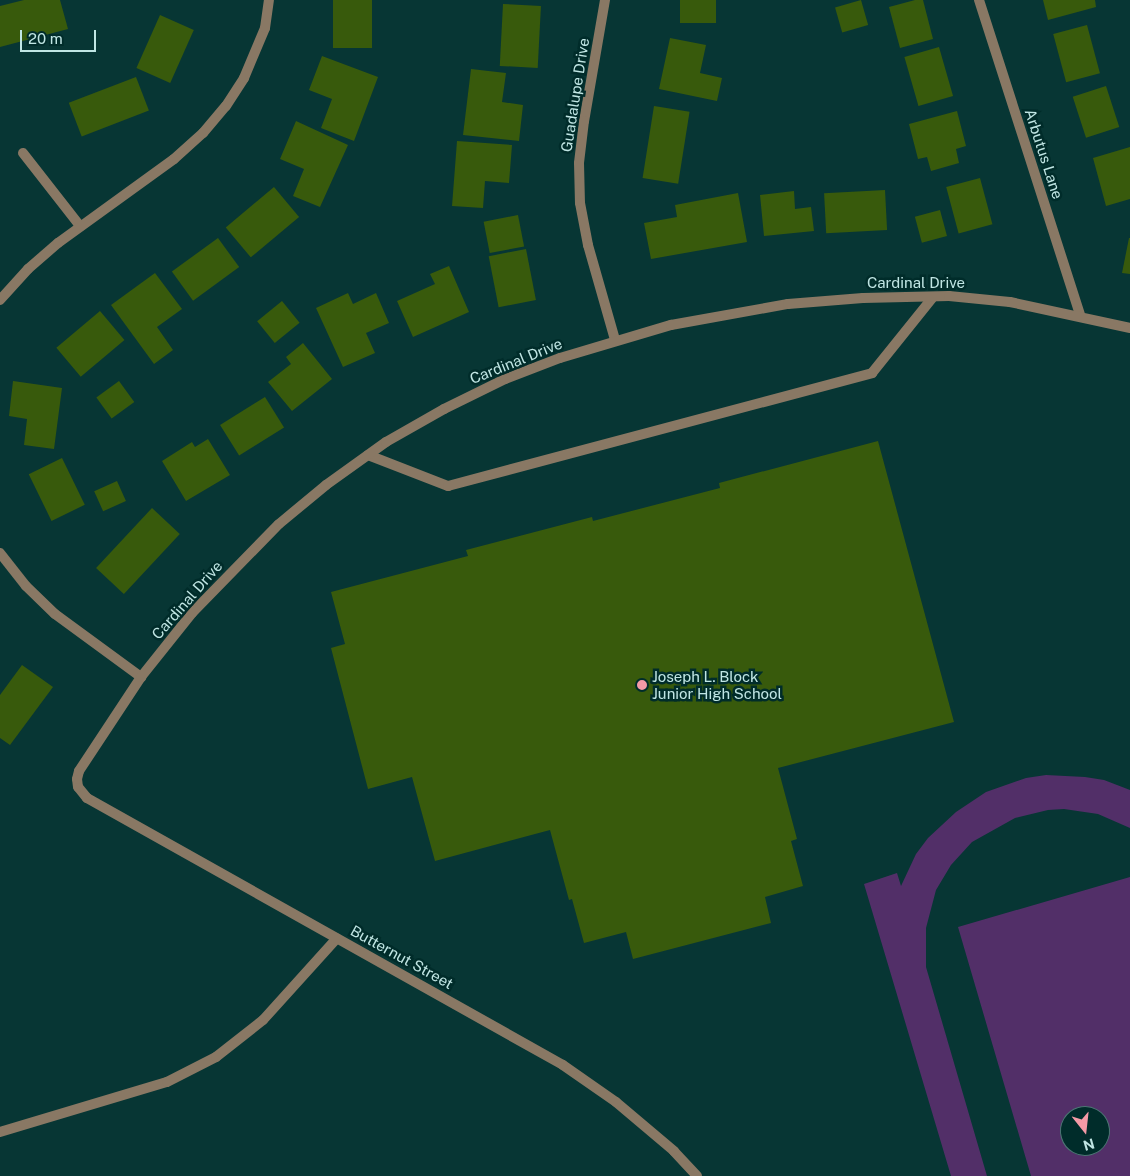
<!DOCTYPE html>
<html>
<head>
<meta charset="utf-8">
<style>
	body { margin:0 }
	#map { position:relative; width:1130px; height:1176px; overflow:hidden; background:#073634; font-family:"Public Sans",sans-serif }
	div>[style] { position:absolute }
	.green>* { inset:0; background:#522f68 }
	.building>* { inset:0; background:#385a0c; transform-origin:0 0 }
	.lane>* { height:10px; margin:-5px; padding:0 5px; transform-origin:5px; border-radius:5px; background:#897864 }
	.street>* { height:10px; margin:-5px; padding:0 5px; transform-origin:5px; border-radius:5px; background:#897864 }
	.dots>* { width:14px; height:14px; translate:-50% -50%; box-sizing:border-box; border:2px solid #002c2a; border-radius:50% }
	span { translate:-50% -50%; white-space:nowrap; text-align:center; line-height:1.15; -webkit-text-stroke:5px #002c2a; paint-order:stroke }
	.street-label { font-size:15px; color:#c0e6e4 }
	.poi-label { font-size:15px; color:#c0e6e4 }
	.left { translate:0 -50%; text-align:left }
	.north { position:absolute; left:1060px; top:1106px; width:50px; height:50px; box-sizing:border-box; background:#002c2a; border:1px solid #4d7674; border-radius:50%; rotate:164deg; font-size:14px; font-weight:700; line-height:20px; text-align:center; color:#c0e6e4 }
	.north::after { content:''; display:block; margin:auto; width:18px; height:22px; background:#f49aa6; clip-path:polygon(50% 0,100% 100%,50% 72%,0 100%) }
	.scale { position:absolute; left:20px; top:30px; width:76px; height:22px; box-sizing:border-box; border:2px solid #c0e6e4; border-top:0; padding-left:6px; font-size:15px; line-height:18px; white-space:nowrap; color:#c0e6e4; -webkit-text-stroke:4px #002c2a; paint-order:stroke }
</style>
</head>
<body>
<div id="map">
	<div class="green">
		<div style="clip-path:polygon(1046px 775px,1085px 777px,1104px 780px,1130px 790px,1130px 828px,1098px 814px,1064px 809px,1048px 810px,1015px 818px,972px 842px,951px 865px,936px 890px,926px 928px,926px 967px,987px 1176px,951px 1176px,864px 884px,897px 873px,901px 886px,916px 854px,928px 838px,956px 812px,986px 792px,1026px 778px)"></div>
		<div style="clip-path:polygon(evenodd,1130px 877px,1130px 1176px,1031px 1176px,958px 927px,1130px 877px,1070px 1116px,1100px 1116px,1100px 1146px,1070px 1146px,1070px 1116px)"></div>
	</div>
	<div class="building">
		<div style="clip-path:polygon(24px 0,60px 0,68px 29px,0 47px,0 6px)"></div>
		<div style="left:333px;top:0;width:39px;height:48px"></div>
		<div style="left:680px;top:0;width:36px;height:23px"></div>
		<div style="left:861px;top:0;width:26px;height:27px;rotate:74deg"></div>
		<div style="clip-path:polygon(915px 0,923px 0,933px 39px,900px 48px,889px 7px)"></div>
		<div style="clip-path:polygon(1043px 0,1095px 0,1096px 7px,1048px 20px)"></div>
		<div style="left:503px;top:4px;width:38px;height:62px;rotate:3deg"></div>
		<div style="left:160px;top:15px;width:37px;height:58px;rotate:24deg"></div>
		<div style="left:1087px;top:25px;width:50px;height:35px;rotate:75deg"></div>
		<div style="clip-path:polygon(670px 38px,706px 45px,700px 73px,722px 78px,717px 101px,659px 89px)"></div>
		<div style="left:939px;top:47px;width:51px;height:36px;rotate:74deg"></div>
		<div style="clip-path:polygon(322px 56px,378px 77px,354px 141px,321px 128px,332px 99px,309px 90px)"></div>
		<div style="clip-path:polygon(471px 69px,506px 73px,502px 102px,523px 105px,519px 141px,463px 135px)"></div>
		<div style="left:136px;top:77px;width:36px;height:72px;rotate:69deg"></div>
		<div style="left:1106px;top:86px;width:43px;height:35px;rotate:72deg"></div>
		<div style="left:654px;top:106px;width:36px;height:73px;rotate:9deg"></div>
		<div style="clip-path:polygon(957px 111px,966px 146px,956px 149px,959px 163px,931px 171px,927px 157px,918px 159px,909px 124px)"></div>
		<div style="clip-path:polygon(296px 121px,348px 145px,320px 207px,293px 196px,304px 169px,280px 159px)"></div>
		<div style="clip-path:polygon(457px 141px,512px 145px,509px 183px,485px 181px,483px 208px,452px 206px)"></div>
		<div style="clip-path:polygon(1130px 147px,1130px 199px,1106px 206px,1093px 158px)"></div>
		<div style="left:980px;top:178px;width:48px;height:35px;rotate:75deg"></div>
		<div style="left:274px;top:187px;width:39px;height:63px;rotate:50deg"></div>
		<div style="left:885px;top:190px;width:40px;height:61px;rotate:87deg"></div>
		<div style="clip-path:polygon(794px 191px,795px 209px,811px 207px,814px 231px,764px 236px,760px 195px)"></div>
		<div style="clip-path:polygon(738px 193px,747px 242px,651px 259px,644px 223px,677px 217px,675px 205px)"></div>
		<div style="left:940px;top:210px;width:27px;height:26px;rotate:75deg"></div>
		<div style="left:518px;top:215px;width:32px;height:35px;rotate:79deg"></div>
		<div style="left:218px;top:238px;width:36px;height:57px;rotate:54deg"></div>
		<div style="clip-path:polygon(1129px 238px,1130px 238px,1130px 274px,1122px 273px)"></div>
		<div style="left:526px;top:249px;width:52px;height:38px;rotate:79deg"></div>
		<div style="clip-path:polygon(449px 266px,469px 312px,413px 337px,397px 301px,435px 284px,430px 274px)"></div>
		<div style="clip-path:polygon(155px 273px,182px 309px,157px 327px,173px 350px,154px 364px,111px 305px)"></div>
		<div style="clip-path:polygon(348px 293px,353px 304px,376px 293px,389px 323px,366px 333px,375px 353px,343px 367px,316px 308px)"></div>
		<div style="left:282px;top:301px;width:28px;height:32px;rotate:51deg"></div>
		<div style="left:100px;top:311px;width:38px;height:57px;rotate:50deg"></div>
		<div style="clip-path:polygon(303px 343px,332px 379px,292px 411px,268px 382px,291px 364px,286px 357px)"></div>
		<div style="clip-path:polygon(13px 381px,62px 388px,54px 449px,24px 445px,27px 419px,9px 416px)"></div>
		<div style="left:119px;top:381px;width:26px;height:28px;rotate:54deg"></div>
		<div style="left:265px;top:397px;width:36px;height:53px;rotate:58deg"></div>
		<div style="clip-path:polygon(208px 439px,230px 475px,186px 501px,162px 461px,192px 442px,195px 447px)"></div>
		<div style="clip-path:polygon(878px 441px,954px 722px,778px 768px,797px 839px,791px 841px,803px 886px,765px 897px,771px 923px,633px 959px,626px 932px,584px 943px,572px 899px,569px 900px,550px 830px,435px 861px,412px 777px,368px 789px,331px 648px,345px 644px,331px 592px,468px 556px,466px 550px,592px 517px,593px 521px,720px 488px,719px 483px)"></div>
		<div style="left:62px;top:458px;width:52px;height:37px;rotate:64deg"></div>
		<div style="left:117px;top:481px;width:22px;height:25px;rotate:66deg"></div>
		<div style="left:152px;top:508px;width:38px;height:82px;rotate:43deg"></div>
		<div style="clip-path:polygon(22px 665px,53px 687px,10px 745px,0 738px,0 695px)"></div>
	</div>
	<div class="lane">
		<div style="left:368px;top:455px;width:86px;rotate:21.2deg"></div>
		<div style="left:448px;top:486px;width:439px;rotate:-14.9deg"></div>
		<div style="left:872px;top:373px;width:97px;rotate:-51.2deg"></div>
		<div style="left:0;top:1132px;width:174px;rotate:-16.7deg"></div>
		<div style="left:167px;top:1082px;width:55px;rotate:-27deg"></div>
		<div style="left:216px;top:1057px;width:60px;rotate:-38.2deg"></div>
		<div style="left:263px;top:1020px;width:110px;rotate:-47.9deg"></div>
	</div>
	<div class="street">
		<div style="left:605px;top:0;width:123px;rotate:99.8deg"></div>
		<div style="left:584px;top:121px;width:42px;rotate:96.8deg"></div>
		<div style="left:579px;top:163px;width:40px;rotate:88.6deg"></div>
		<div style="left:580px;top:203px;width:43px;rotate:79.2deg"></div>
		<div style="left:588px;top:245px;width:99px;rotate:74.1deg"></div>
		<div style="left:979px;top:0;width:333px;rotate:72.2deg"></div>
		<div style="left:23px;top:153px;width:93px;rotate:52deg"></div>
		<div style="left:0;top:300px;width:42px;rotate:-47.9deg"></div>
		<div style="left:28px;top:269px;width:40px;rotate:-41deg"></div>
		<div style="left:58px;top:243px;width:143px;rotate:-35.9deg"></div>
		<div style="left:174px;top:159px;width:39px;rotate:-42deg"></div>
		<div style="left:203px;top:133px;width:35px;rotate:-50deg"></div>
		<div style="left:226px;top:106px;width:33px;rotate:-57deg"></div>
		<div style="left:244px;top:78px;width:54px;rotate:-67.2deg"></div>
		<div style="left:265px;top:28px;width:28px;rotate:-82deg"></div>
		<div style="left:0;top:553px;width:42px;rotate:51.8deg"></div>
		<div style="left:26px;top:586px;width:40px;rotate:44deg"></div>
		<div style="left:55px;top:614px;width:107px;rotate:36.2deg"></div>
		<div style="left:697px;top:1176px;width:34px;rotate:-133deg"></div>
		<div style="left:674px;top:1151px;width:76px;rotate:-139.8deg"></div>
		<div style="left:616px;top:1102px;width:65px;rotate:-145.1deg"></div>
		<div style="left:563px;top:1065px;width:546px;rotate:-150.71deg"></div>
		<div style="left:87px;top:798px;width:14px;rotate:-129deg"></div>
		<div style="left:78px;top:787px;width:8px;rotate:-97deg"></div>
		<div style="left:77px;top:779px;width:8px;rotate:-76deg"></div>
		<div style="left:79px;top:771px;width:113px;rotate:-56.6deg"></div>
		<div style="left:141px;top:677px;width:82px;rotate:-51.4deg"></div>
		<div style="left:192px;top:613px;width:124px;rotate:-45.7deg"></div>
		<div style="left:279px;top:524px;width:61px;rotate:-39.7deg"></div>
		<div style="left:326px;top:485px;width:74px;rotate:-35.6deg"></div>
		<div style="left:386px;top:442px;width:67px;rotate:-29.6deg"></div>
		<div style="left:444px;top:409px;width:68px;rotate:-26.2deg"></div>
		<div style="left:505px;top:379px;width:59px;rotate:-20.9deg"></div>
		<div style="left:560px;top:358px;width:116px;rotate:-16.6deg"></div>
		<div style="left:671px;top:325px;width:119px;rotate:-10.2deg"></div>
		<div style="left:788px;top:304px;width:75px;rotate:-4.6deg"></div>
		<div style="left:863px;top:298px;width:86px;rotate:-1.3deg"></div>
		<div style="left:949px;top:296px;width:61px;rotate:5.6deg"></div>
		<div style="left:1010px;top:302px;width:123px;rotate:12.2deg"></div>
	</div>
	<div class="dots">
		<div style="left:642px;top:685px;background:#f49aa6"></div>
	</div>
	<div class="street-label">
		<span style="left:575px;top:95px;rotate:-81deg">Guadalupe Drive</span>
		<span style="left:1044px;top:154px;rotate:72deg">Arbutus Lane</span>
		<span style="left:916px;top:283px">Cardinal Drive</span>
		<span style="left:516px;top:361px;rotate:-22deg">Cardinal Drive</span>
		<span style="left:187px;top:600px;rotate:-49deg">Cardinal Drive</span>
		<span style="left:402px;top:957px;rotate:29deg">Butternut Street</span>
	</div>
	<div class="poi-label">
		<span class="left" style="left:652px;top:685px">Joseph L. Block<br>Junior High School</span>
	</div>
	<div class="north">N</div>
	<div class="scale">20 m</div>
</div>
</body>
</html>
